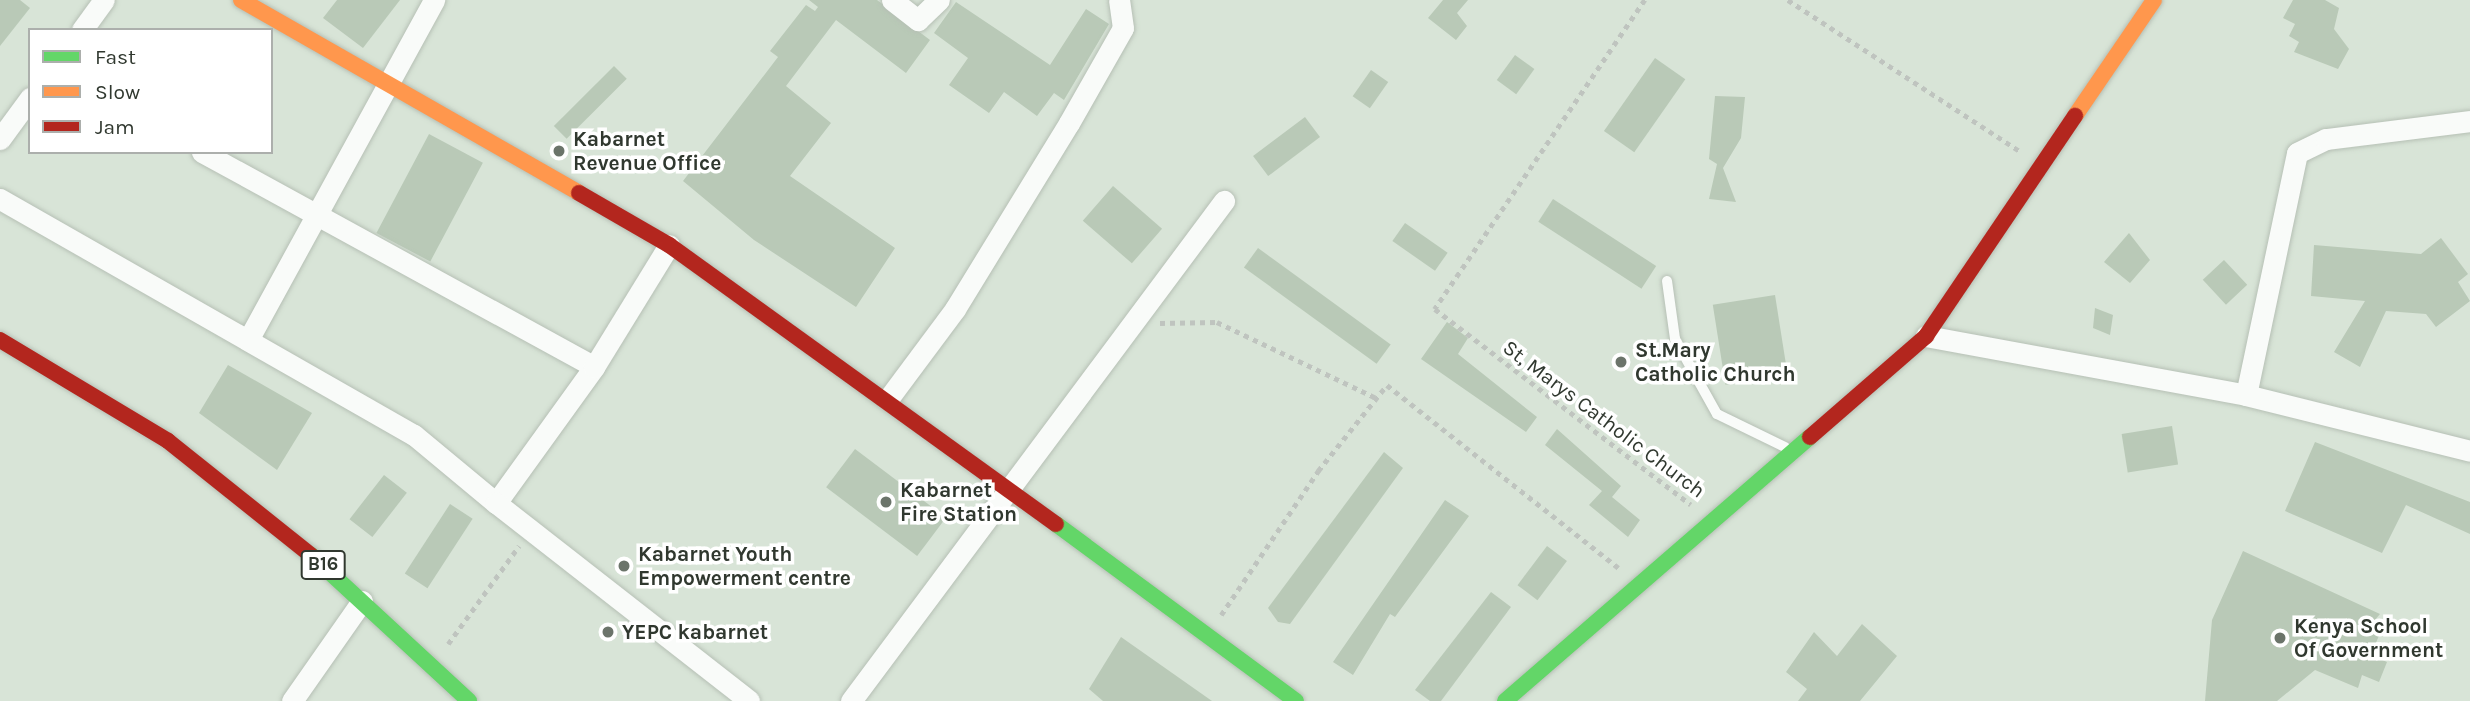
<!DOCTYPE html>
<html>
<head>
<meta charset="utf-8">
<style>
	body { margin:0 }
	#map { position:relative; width:2470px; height:701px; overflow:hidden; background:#d8e4d7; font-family:Karla,sans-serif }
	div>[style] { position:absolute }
	.building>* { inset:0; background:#b9c9b7; transform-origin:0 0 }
	.path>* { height:4.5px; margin-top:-2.25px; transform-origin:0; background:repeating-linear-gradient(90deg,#bfc4bf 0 5px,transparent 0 10px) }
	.roads { filter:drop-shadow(0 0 2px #b6c0b5) drop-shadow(0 0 2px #b6c0b5) }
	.lane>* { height:10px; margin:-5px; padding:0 5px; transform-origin:5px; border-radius:5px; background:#f9fbf9 }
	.street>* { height:21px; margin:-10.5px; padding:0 10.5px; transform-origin:10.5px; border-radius:10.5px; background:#f9fbf9 }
	.fast>* { height:16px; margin:-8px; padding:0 8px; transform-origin:8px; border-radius:8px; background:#63d668 }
	.slow>* { height:16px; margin:-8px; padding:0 8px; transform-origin:8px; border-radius:8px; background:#ff974d }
	.jam>* { height:16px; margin:-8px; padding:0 8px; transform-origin:8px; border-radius:8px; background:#b3261e }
	.dots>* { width:19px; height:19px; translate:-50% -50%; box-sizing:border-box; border:4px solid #fff; border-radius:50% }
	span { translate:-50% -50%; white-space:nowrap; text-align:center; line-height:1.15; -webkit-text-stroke:7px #fff; paint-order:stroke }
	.shield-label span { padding:2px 5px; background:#fff; border:2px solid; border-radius:5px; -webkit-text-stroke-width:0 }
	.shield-label { font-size:19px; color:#30382f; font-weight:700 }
	.poi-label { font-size:21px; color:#30382f; font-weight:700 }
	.left { translate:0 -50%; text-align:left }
	.street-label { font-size:21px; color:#30382f }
	.legend { position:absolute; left:28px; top:28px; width:245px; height:126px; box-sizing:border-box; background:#fff; border:2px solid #acafac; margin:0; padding:9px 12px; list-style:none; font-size:21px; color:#30382f }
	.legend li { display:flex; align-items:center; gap:14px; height:35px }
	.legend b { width:35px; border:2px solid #acafac }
</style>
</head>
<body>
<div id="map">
	<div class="building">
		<div style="clip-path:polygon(0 0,20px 0,30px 8px,0 46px)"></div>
		<div style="clip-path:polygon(337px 0,400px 0,363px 48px,323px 18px)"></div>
		<div style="clip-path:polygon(809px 0,877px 0,930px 40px,906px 73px,836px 20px,786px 86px,831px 123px,790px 176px,895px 248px,856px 307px,754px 240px,683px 181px,778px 57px,770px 51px,806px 5px,815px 11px,818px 7px)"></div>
		<div style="clip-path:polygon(1443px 0,1468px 0,1457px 13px,1467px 26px,1456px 40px,1428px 18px)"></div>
		<div style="clip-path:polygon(2293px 0,2325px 0,2339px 8px,2334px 29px,2349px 49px,2338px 69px,2294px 52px,2299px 42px,2289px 36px,2295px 24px,2283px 18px)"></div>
		<div style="clip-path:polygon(956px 2px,1050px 65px,1086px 9px,1109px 24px,1064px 100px,1054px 93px,1037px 116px,1004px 92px,989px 113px,949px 85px,968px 58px,934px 33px)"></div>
		<div style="left:1515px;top:55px;width:24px;height:31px;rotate:36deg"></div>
		<div style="left:1655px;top:58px;width:37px;height:89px;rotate:35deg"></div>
		<div style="left:614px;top:66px;width:18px;height:85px;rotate:45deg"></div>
		<div style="left:1371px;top:70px;width:21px;height:32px;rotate:35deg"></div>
		<div style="clip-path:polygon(1715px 96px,1745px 97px,1741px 138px,1723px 168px,1736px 202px,1709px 199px,1717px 164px,1709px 159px)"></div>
		<div style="left:1305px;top:117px;width:25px;height:65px;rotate:53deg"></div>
		<div style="left:429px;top:134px;width:61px;height:112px;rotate:28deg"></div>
		<div style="left:1113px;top:186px;width:65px;height:46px;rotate:41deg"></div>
		<div style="left:1553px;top:199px;width:123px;height:27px;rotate:33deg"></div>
		<div style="left:1405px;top:223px;width:52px;height:22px;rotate:35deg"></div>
		<div style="clip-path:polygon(2129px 233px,2150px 260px,2130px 283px,2104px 262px)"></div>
		<div style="clip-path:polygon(2441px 238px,2468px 274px,2458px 282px,2470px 301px,2436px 327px,2426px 314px,2386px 311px,2360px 367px,2334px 352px,2365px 301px,2311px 296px,2314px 245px,2421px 254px)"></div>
		<div style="left:1258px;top:248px;width:164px;height:24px;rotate:36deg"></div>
		<div style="left:2224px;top:260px;width:34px;height:29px;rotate:47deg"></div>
		<div style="left:1775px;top:295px;width:81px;height:63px;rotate:81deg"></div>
		<div style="clip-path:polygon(2095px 308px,2113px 315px,2110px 335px,2093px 328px)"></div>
		<div style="clip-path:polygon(1447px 322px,1468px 338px,1458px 354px,1537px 417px,1526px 432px,1421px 359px)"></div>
		<div style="clip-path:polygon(228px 365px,312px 413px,277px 470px,199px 413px)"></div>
		<div style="left:2172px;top:426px;width:39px;height:51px;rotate:81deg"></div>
		<div style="clip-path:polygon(1557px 429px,1621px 486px,1612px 497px,1640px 520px,1628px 537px,1589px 505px,1602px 491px,1545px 445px)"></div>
		<div style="clip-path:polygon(2315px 442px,2470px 502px,2470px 534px,2406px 505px,2382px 553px,2285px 511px)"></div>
		<div style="left:855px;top:449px;width:114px;height:48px;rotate:37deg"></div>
		<div style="clip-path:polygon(1384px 452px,1403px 468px,1290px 624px,1278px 622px,1268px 608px)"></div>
		<div style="left:384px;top:475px;width:29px;height:56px;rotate:38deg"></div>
		<div style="clip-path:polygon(1445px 500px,1469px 516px,1395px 617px,1390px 614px,1353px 675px,1333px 662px)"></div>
		<div style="left:450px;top:504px;width:27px;height:83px;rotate:33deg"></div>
		<div style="left:1547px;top:546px;width:25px;height:49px;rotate:37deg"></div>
		<div style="clip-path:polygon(2243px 551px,2380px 614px,2368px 628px,2380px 633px,2371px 655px,2387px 662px,2379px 682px,2362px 675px,2358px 688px,2315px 670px,2277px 701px,2205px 701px,2212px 620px)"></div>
		<div style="clip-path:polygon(1491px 592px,1511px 607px,1441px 701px,1430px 701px,1415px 690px)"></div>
		<div style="clip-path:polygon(1862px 624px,1897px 656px,1860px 701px,1798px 701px,1807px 689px,1786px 672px,1814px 632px,1837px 656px)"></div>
		<div style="clip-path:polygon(1121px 637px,1212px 701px,1103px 701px,1089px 689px)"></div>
	</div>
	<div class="path">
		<div style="left:1645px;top:0;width:374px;rotate:124.2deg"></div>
		<div style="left:1435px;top:309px;width:322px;rotate:37.4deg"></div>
		<div style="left:1788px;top:0;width:277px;rotate:33.1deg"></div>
		<div style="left:1160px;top:323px;width:57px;rotate:-1deg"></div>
		<div style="left:1217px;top:322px;width:176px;rotate:25.5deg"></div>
		<div style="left:1221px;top:615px;width:174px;rotate:-56deg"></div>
		<div style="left:1318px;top:471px;width:110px;rotate:-51.3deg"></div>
		<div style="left:1387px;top:385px;width:295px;rotate:38.3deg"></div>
		<div style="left:448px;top:644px;width:121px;rotate:-54.1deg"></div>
	</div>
	<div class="roads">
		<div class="lane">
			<div style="left:1667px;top:281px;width:59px;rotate:82.1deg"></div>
			<div style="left:1675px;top:339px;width:86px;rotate:60.8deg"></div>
			<div style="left:1717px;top:414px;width:76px;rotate:25.9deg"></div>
		</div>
		<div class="street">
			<div style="left:892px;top:0;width:33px;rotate:38deg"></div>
			<div style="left:918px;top:20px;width:29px;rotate:-44deg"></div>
			<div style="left:82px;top:30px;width:37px;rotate:-54deg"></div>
			<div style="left:0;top:139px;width:51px;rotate:-53.8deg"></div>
			<div style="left:202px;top:152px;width:447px;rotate:28.7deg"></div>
			<div style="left:0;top:199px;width:477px;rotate:29.7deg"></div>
			<div style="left:414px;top:435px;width:107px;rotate:39.7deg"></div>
			<div style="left:496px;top:503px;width:168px;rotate:-54.2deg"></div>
			<div style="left:594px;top:367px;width:143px;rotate:-58.4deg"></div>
			<div style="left:1926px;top:336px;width:325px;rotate:10.4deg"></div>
			<div style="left:2246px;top:395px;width:231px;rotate:14deg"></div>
			<div style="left:248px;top:340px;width:388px;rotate:-61.3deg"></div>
			<div style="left:2246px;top:395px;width:247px;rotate:-78.1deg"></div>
			<div style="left:2297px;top:153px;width:32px;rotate:-26deg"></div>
			<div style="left:2326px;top:139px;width:145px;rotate:-7.1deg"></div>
			<div style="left:888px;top:399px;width:112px;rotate:-53.3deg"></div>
			<div style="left:955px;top:309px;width:218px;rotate:-58.5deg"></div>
			<div style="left:1069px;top:123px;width:109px;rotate:-60.4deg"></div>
			<div style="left:1123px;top:28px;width:28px;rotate:-98deg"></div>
			<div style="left:496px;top:503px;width:321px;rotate:38deg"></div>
			<div style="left:292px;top:701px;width:122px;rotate:-55deg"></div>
			<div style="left:851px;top:701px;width:624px;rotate:-53.28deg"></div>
		</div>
		<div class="fast">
			<div style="left:1056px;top:524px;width:298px;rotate:36.4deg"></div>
			<div style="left:311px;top:555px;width:215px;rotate:42.7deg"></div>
			<div style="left:1505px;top:701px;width:403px;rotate:-40.9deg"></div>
		</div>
		<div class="slow">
			<div style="left:241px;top:0;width:389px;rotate:29.7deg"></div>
			<div style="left:2075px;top:116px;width:140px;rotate:-55.7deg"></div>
		</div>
		<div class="jam">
			<div style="left:579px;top:193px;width:104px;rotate:30deg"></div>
			<div style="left:669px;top:245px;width:477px;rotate:35.8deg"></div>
			<div style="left:0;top:340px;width:196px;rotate:31deg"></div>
			<div style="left:168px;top:441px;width:183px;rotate:38.6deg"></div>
			<div style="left:1810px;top:437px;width:154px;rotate:-41deg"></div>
			<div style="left:1926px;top:336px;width:266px;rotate:-55.9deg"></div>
		</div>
	</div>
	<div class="dots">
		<div style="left:559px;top:151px;background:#6b746a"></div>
		<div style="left:1621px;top:362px;background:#6b746a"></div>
		<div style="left:886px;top:502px;background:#6b746a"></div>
		<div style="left:624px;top:566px;background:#6b746a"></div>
		<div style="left:608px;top:632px;background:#6b746a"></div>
		<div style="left:2280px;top:638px;background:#6b746a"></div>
	</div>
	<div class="shield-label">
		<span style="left:323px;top:565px">B16</span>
	</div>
	<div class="poi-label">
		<span class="left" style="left:573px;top:151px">Kabarnet<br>Revenue Office</span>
		<span class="left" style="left:1635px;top:362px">St.Mary<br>Catholic Church</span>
		<span class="left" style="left:900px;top:502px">Kabarnet<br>Fire Station</span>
		<span class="left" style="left:638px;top:566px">Kabarnet Youth<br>Empowerment centre</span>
		<span class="left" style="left:2294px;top:638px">Kenya School<br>Of Government</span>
		<span class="left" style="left:622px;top:632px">YEPC kabarnet</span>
	</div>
	<div class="street-label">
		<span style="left:1604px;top:419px;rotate:37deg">St, Marys Catholic Church</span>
	</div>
	<ul class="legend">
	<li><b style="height:9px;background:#63d668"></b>Fast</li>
	<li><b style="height:9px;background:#ff974d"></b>Slow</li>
	<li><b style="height:9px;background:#b3261e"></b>Jam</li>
	</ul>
</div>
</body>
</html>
